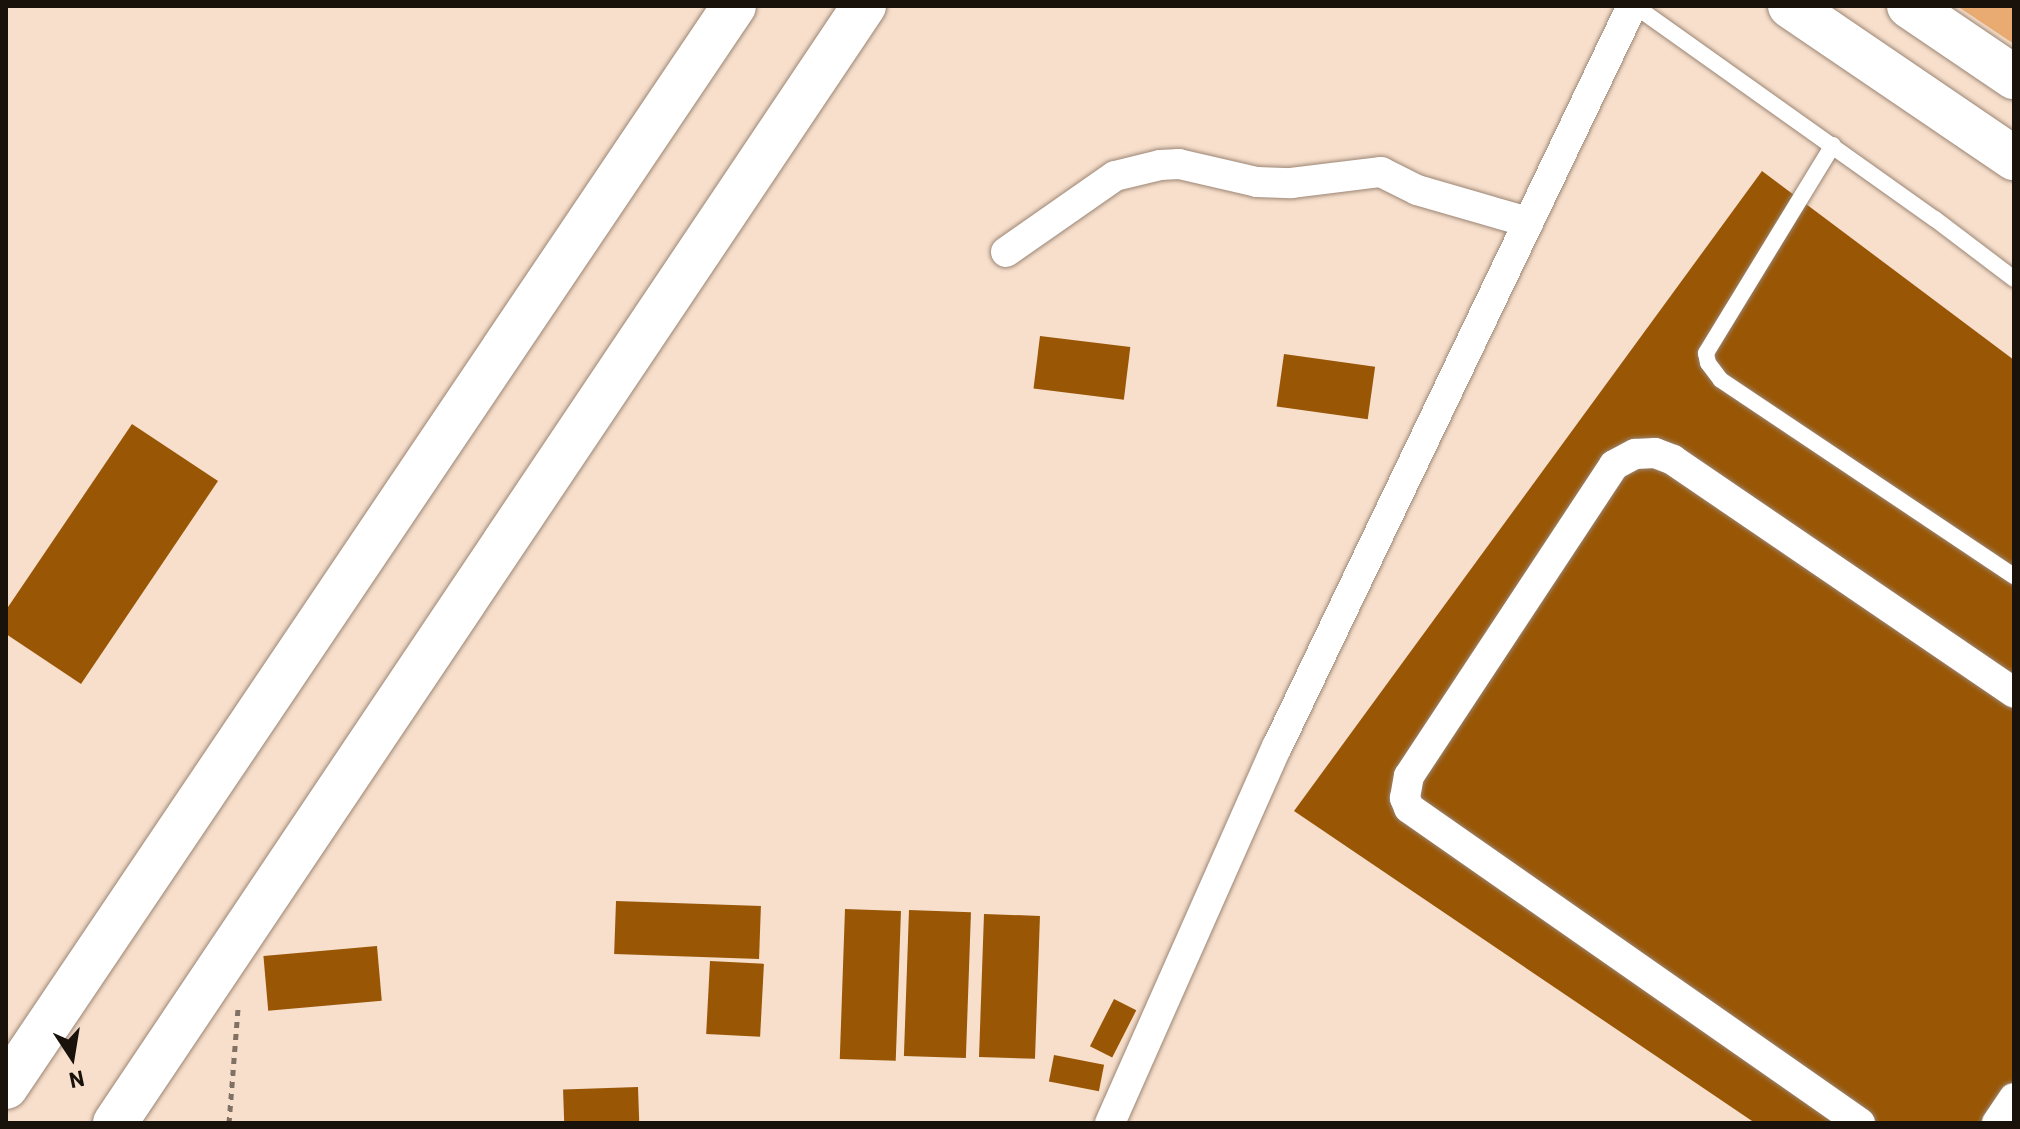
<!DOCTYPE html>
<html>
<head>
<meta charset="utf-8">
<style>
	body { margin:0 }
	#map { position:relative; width:2020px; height:1129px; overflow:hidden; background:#f7dfcc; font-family:Barlow,sans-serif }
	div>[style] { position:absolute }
	.green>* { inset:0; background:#eaab72 }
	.building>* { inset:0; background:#995706; transform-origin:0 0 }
	.path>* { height:5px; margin-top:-2.5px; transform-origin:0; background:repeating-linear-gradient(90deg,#807164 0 6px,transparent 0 12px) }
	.roads { filter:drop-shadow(0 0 2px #9b8574) drop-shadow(0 0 2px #9b8574) }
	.lane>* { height:16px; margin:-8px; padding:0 8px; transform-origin:8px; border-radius:8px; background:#fff }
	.street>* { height:30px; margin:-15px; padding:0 15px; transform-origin:15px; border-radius:15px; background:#fff }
	.secondary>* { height:44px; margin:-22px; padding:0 22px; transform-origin:22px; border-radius:22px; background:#fff }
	span { translate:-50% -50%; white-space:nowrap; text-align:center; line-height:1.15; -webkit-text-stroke:7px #f7dfcc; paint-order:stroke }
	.frame { position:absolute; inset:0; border:8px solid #19120b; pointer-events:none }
	.north { position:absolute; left:32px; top:1017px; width:80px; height:80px; -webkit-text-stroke:6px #f7dfcc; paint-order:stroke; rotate:168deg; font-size:22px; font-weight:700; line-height:32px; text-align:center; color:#19120b }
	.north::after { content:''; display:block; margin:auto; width:28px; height:36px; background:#19120b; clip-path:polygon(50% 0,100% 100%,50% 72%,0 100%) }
</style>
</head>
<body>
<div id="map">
	<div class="green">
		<div style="clip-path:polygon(1957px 6px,2014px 6px,2014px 44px)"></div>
	</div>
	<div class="building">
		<div style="clip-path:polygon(1762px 171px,2014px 360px,2014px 1123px,1755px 1123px,1294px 811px)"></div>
		<div style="left:1040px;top:336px;width:91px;height:53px;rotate:7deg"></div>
		<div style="left:1284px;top:354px;width:92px;height:53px;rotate:8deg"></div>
		<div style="clip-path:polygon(132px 424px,218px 481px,81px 684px,6px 634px,6px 610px)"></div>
		<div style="left:616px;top:901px;width:145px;height:53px;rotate:2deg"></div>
		<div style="left:845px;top:909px;width:56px;height:150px;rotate:2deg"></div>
		<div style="left:909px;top:910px;width:62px;height:146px;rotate:2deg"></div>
		<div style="left:984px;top:914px;width:56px;height:143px;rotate:2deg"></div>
		<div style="left:377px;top:946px;width:55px;height:114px;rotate:85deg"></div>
		<div style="left:710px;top:961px;width:54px;height:73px;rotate:3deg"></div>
		<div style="left:1114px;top:999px;width:25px;height:53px;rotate:27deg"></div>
		<div style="left:1054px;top:1055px;width:51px;height:27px;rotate:11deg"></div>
		<div style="left:638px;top:1087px;width:36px;height:75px;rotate:88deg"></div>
	</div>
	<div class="path">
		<div style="left:229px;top:1123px;width:115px;rotate:-85.5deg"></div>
	</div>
	<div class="roads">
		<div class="lane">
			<div style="left:1635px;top:6px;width:368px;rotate:35.4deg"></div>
			<div style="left:1935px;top:219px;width:99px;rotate:37.2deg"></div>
			<div style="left:1833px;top:145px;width:244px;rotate:121.4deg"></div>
			<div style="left:1706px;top:353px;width:10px;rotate:79deg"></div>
			<div style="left:1708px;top:363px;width:21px;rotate:53deg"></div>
			<div style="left:1721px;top:380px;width:353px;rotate:33.8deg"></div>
		</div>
		<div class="street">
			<div style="left:1006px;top:252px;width:133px;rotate:-34.9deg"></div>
			<div style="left:1115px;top:176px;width:46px;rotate:-13.7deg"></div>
			<div style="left:1160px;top:165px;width:19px;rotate:-3deg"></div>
			<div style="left:1179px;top:164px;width:80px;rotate:13deg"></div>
			<div style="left:1257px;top:182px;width:34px;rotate:2deg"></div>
			<div style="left:1291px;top:183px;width:91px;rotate:-7deg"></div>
			<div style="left:1381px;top:172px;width:40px;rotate:26.6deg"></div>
			<div style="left:1417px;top:190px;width:116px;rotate:16.1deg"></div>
			<div style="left:1110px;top:1123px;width:411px;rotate:-66.1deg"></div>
			<div style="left:1277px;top:747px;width:822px;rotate:-64.4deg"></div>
			<div style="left:1860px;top:1123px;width:550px;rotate:-145.07deg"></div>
			<div style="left:1409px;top:808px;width:11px;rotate:-112deg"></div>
			<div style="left:1405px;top:798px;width:22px;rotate:-80deg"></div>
			<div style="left:1409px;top:776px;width:372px;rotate:-56.6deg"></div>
			<div style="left:1614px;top:465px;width:24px;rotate:-28deg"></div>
			<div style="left:1635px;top:454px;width:20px;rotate:-3deg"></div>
			<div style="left:1655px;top:453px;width:19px;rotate:21deg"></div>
			<div style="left:1673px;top:460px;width:413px;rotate:34.3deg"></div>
			<div style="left:1997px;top:1123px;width:30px;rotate:-56deg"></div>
		</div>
		<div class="secondary">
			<div style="left:1790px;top:6px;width:271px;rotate:34.2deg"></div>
			<div style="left:1909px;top:6px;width:127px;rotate:34.1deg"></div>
			<div style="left:6px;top:1087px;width:1303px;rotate:-56.04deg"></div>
			<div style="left:115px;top:1123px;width:1345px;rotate:-56.16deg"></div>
		</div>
	</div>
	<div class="frame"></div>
	<div class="north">N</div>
</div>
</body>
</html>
